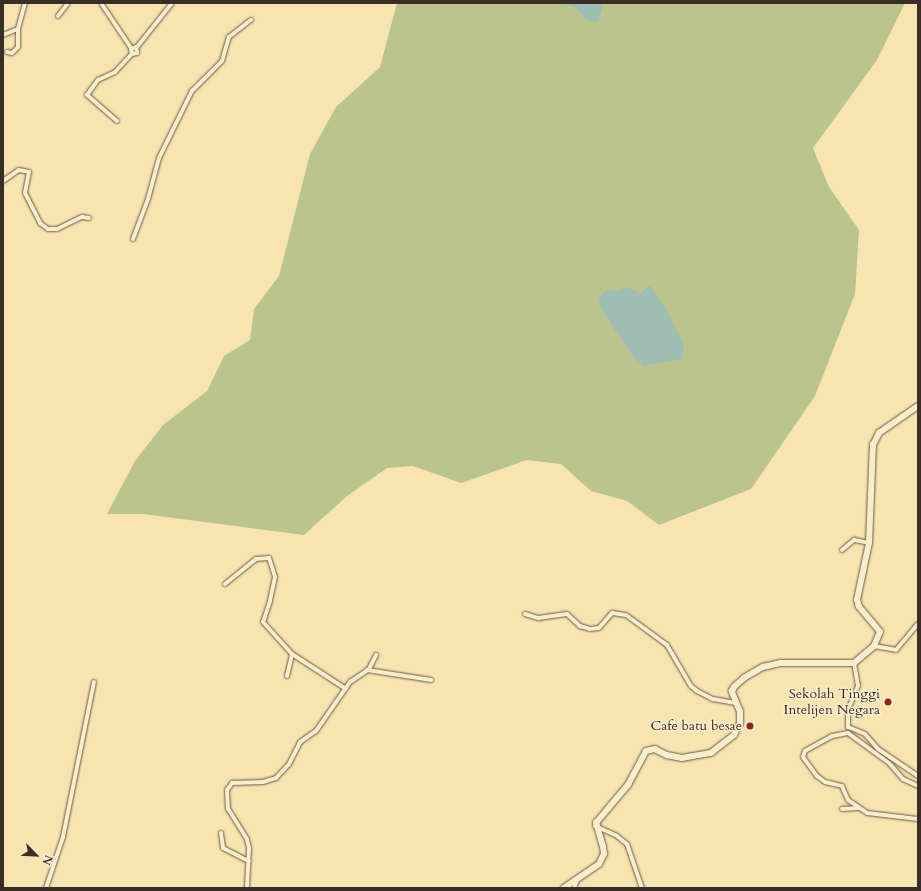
<!DOCTYPE html>
<html>
<head>
<meta charset="utf-8">
<style>
	body { margin:0 }
	#map { position:relative; width:921px; height:891px; overflow:hidden; background:#f7e4b0; font-family:Cardo,serif }
	div>[style] { position:absolute }
	.green>* { inset:0; background:#bbc48c }
	.water>* { inset:0; background:#9fbdb2 }
	.roads { filter:drop-shadow(0 0 1px #685b49) drop-shadow(0 0 1px #685b49) }
	.street>* { height:4px; margin:-2px; padding:0 2px; transform-origin:2px; border-radius:2px; background:#faedcc }
	.secondary>* { height:5.5px; margin:-2.75px; padding:0 2.75px; transform-origin:2.75px; border-radius:2.75px; background:#faedcc }
	.dots>* { width:11px; height:11px; translate:-50% -50%; box-sizing:border-box; border:2px solid #faedcc; border-radius:50% }
	span { translate:-50% -50%; white-space:nowrap; text-align:center; line-height:1.15; -webkit-text-stroke:3px #faedcc; paint-order:stroke }
	.poi-label { font-size:14px; color:#392d27 }
	.right { translate:-100% -50%; text-align:right }
	.frame { position:absolute; inset:0; border:4px solid #392d27; pointer-events:none }
	.north { position:absolute; left:16px; top:835px; width:40px; height:40px; -webkit-text-stroke:3px #faedcc; paint-order:stroke; rotate:114deg; font-size:11px; font-weight:700; line-height:16px; text-align:center; color:#392d27 }
	.north::after { content:''; display:block; margin:auto; width:14px; height:18px; background:#392d27; clip-path:polygon(50% 0,100% 100%,50% 72%,0 100%) }
</style>
</head>
<body>
<div id="map">
	<div class="green">
		<div style="clip-path:polygon(397px 3px,905px 3px,877px 60px,813px 148px,829px 187px,859px 230px,855px 294px,815px 396px,751px 489px,659px 525px,627px 501px,591px 491px,561px 464px,527px 460px,461px 483px,413px 466px,387px 468px,347px 496px,304px 535px,143px 514px,107px 514px,135px 461px,163px 425px,207px 391px,224px 356px,250px 340px,254px 309px,279px 276px,310px 154px,336px 107px,380px 67px)"></div>
	</div>
	<div class="water">
		<div style="clip-path:polygon(560px 3px,601px 3px,602px 10px,598px 22px,586px 20px,576px 8px)"></div>
		<div style="clip-path:polygon(650px 285px,666px 309px,684px 345px,682px 359px,644px 366px,635px 359px,613px 327px,600px 306px,599px 298px,606px 290px,617px 291px,626px 287px,641px 293px)"></div>
	</div>
	<div class="roads">
		<div class="street">
			<div style="left:101px;top:3px;width:54px;rotate:56.3deg"></div>
			<div style="left:58px;top:16px;width:16px;rotate:-52deg"></div>
			<div style="left:3px;top:35px;width:16px;rotate:-22deg"></div>
			<div style="left:137px;top:47px;width:56px;rotate:-51.5deg"></div>
			<div style="left:7px;top:52px;width:5px;rotate:11deg"></div>
			<div style="left:12px;top:53px;width:8px;rotate:-45deg"></div>
			<div style="left:18px;top:47px;width:18px;rotate:-90deg"></div>
			<div style="left:18px;top:29px;width:27px;rotate:-75deg"></div>
			<div style="left:117px;top:121px;width:40px;rotate:-139deg"></div>
			<div style="left:87px;top:95px;width:19px;rotate:-54deg"></div>
			<div style="left:98px;top:80px;width:19px;rotate:-25deg"></div>
			<div style="left:115px;top:72px;width:25px;rotate:-47deg"></div>
			<div style="left:132px;top:54px;width:5px;rotate:-11deg"></div>
			<div style="left:137px;top:53px;width:6px;rotate:-99deg"></div>
			<div style="left:136px;top:47px;width:5px;rotate:158deg"></div>
			<div style="left:131px;top:49px;width:5px;rotate:79deg"></div>
			<div style="left:3px;top:181px;width:19px;rotate:-35deg"></div>
			<div style="left:19px;top:170px;width:10px;rotate:11deg"></div>
			<div style="left:29px;top:172px;width:21px;rotate:101deg"></div>
			<div style="left:25px;top:193px;width:34px;rotate:63deg"></div>
			<div style="left:40px;top:223px;width:10px;rotate:37deg"></div>
			<div style="left:48px;top:229px;width:9px"></div>
			<div style="left:57px;top:229px;width:28px;rotate:-26deg"></div>
			<div style="left:82px;top:217px;width:7px;rotate:8deg"></div>
			<div style="left:133px;top:239px;width:43px;rotate:-69.4deg"></div>
			<div style="left:148px;top:199px;width:42px;rotate:-75deg"></div>
			<div style="left:159px;top:158px;width:75px;rotate:-63.8deg"></div>
			<div style="left:192px;top:91px;width:42px;rotate:-45deg"></div>
			<div style="left:222px;top:61px;width:25px;rotate:-74deg"></div>
			<div style="left:229px;top:37px;width:28px;rotate:-38deg"></div>
			<div style="left:842px;top:550px;width:16px;rotate:-40deg"></div>
			<div style="left:854px;top:540px;width:15px;rotate:11deg"></div>
			<div style="left:225px;top:584px;width:40px;rotate:-39deg"></div>
			<div style="left:256px;top:559px;width:13px;rotate:-4deg"></div>
			<div style="left:269px;top:558px;width:20px;rotate:72deg"></div>
			<div style="left:275px;top:577px;width:25px;rotate:102deg"></div>
			<div style="left:270px;top:601px;width:22px;rotate:108deg"></div>
			<div style="left:263px;top:622px;width:43px;rotate:47.8deg"></div>
			<div style="left:525px;top:614px;width:14px;rotate:17deg"></div>
			<div style="left:538px;top:618px;width:29px;rotate:-8deg"></div>
			<div style="left:567px;top:614px;width:18px;rotate:43deg"></div>
			<div style="left:580px;top:626px;width:10px;rotate:17deg"></div>
			<div style="left:590px;top:629px;width:9px;rotate:-6deg"></div>
			<div style="left:599px;top:628px;width:20px;rotate:-49deg"></div>
			<div style="left:612px;top:613px;width:14px;rotate:8deg"></div>
			<div style="left:626px;top:615px;width:51px;rotate:36.2deg"></div>
			<div style="left:667px;top:645px;width:48px;rotate:59.7deg"></div>
			<div style="left:691px;top:686px;width:8px;rotate:40deg"></div>
			<div style="left:697px;top:691px;width:18px;rotate:27deg"></div>
			<div style="left:713px;top:699px;width:23px;rotate:10deg"></div>
			<div style="left:874px;top:646px;width:22px;rotate:10deg"></div>
			<div style="left:896px;top:650px;width:34px;rotate:-50deg"></div>
			<div style="left:854px;top:663px;width:23px;rotate:80deg"></div>
			<div style="left:858px;top:686px;width:26px;rotate:113deg"></div>
			<div style="left:848px;top:710px;width:17px;rotate:90deg"></div>
			<div style="left:848px;top:727px;width:18px;rotate:22deg"></div>
			<div style="left:865px;top:734px;width:20px;rotate:49deg"></div>
			<div style="left:878px;top:749px;width:48px;rotate:34deg"></div>
			<div style="left:367px;top:670px;width:65px;rotate:8.9deg"></div>
			<div style="left:287px;top:676px;width:23px;rotate:-77deg"></div>
			<div style="left:292px;top:654px;width:64px;rotate:32.9deg"></div>
			<div style="left:918px;top:786px;width:17px;rotate:-155deg"></div>
			<div style="left:903px;top:779px;width:21px;rotate:-131deg"></div>
			<div style="left:889px;top:763px;width:51px;rotate:-143.8deg"></div>
			<div style="left:848px;top:733px;width:16px;rotate:169deg"></div>
			<div style="left:832px;top:736px;width:31px;rotate:151deg"></div>
			<div style="left:805px;top:751px;width:6px;rotate:108deg"></div>
			<div style="left:803px;top:757px;width:24px;rotate:54deg"></div>
			<div style="left:817px;top:776px;width:10px;rotate:37deg"></div>
			<div style="left:825px;top:782px;width:17px;rotate:13deg"></div>
			<div style="left:842px;top:786px;width:15px;rotate:67deg"></div>
			<div style="left:848px;top:800px;width:23px;rotate:34deg"></div>
			<div style="left:867px;top:813px;width:51px;rotate:6.7deg"></div>
			<div style="left:842px;top:809px;width:17px;rotate:-3deg"></div>
			<div style="left:595px;top:826px;width:24px;rotate:24deg"></div>
			<div style="left:617px;top:836px;width:13px;rotate:39deg"></div>
			<div style="left:627px;top:844px;width:46px;rotate:71.2deg"></div>
			<div style="left:221px;top:833px;width:15px;rotate:82deg"></div>
			<div style="left:223px;top:848px;width:29px;rotate:27deg"></div>
			<div style="left:46px;top:888px;width:54px;rotate:-71.6deg"></div>
			<div style="left:63px;top:837px;width:158px;rotate:-78.7deg"></div>
			<div style="left:247px;top:888px;width:40px;rotate:-87.1deg"></div>
			<div style="left:249px;top:848px;width:9px;rotate:-103deg"></div>
			<div style="left:247px;top:839px;width:36px;rotate:-122deg"></div>
			<div style="left:228px;top:809px;width:19px;rotate:-93deg"></div>
			<div style="left:227px;top:790px;width:9px;rotate:-54deg"></div>
			<div style="left:232px;top:783px;width:31px;rotate:-2deg"></div>
			<div style="left:263px;top:782px;width:14px;rotate:-17deg"></div>
			<div style="left:276px;top:778px;width:19px;rotate:-47deg"></div>
			<div style="left:289px;top:764px;width:25px;rotate:-63deg"></div>
			<div style="left:300px;top:742px;width:19px;rotate:-35deg"></div>
			<div style="left:316px;top:731px;width:60px;rotate:-55.2deg"></div>
			<div style="left:350px;top:682px;width:23px;rotate:-34deg"></div>
			<div style="left:369px;top:669px;width:16px;rotate:-63deg"></div>
			<div style="left:574px;top:888px;width:9px;rotate:-69deg"></div>
		</div>
		<div class="secondary">
			<div style="left:564px;top:888px;width:42px;rotate:-34.4deg"></div>
			<div style="left:599px;top:864px;width:11px;rotate:-63deg"></div>
			<div style="left:604px;top:854px;width:7px;rotate:-98deg"></div>
			<div style="left:603px;top:847px;width:25px;rotate:-106deg"></div>
			<div style="left:596px;top:823px;width:50px;rotate:-49.9deg"></div>
			<div style="left:628px;top:785px;width:38px;rotate:-62deg"></div>
			<div style="left:646px;top:751px;width:9px;rotate:-13deg"></div>
			<div style="left:655px;top:749px;width:13px;rotate:27deg"></div>
			<div style="left:667px;top:755px;width:15px;rotate:11deg"></div>
			<div style="left:682px;top:758px;width:29px;rotate:-10deg"></div>
			<div style="left:711px;top:753px;width:29px;rotate:-38deg"></div>
			<div style="left:734px;top:735px;width:13px;rotate:-63deg"></div>
			<div style="left:740px;top:723px;width:11px;rotate:-90deg"></div>
			<div style="left:740px;top:712px;width:22px;rotate:-112deg"></div>
			<div style="left:732px;top:692px;width:5px;rotate:-68deg"></div>
			<div style="left:734px;top:687px;width:13px;rotate:-42deg"></div>
			<div style="left:744px;top:678px;width:22px;rotate:-30deg"></div>
			<div style="left:763px;top:667px;width:18px;rotate:-13deg"></div>
			<div style="left:781px;top:663px;width:73px"></div>
			<div style="left:854px;top:663px;width:26px;rotate:-40deg"></div>
			<div style="left:874px;top:646px;width:15px;rotate:-67deg"></div>
			<div style="left:880px;top:632px;width:33px;rotate:-130deg"></div>
			<div style="left:859px;top:607px;width:7px;rotate:-106deg"></div>
			<div style="left:857px;top:600px;width:58px;rotate:-78.1deg"></div>
			<div style="left:869px;top:543px;width:98px;rotate:-87.7deg"></div>
			<div style="left:873px;top:445px;width:13px;rotate:-63deg"></div>
			<div style="left:879px;top:433px;width:47px;rotate:-34.7deg"></div>
		</div>
	</div>
	<div class="dots">
		<div style="left:888px;top:702px;background:#8f2418"></div>
		<div style="left:750px;top:726px;background:#8f2418"></div>
	</div>
	<div class="poi-label">
		<span class="right" style="left:880px;top:702px">Sekolah Tinggi<br>Intelijen Negara</span>
		<span class="right" style="left:742px;top:726px">Cafe batu besae</span>
	</div>
	<div class="frame"></div>
	<div class="north">N</div>
</div>
</body>
</html>
